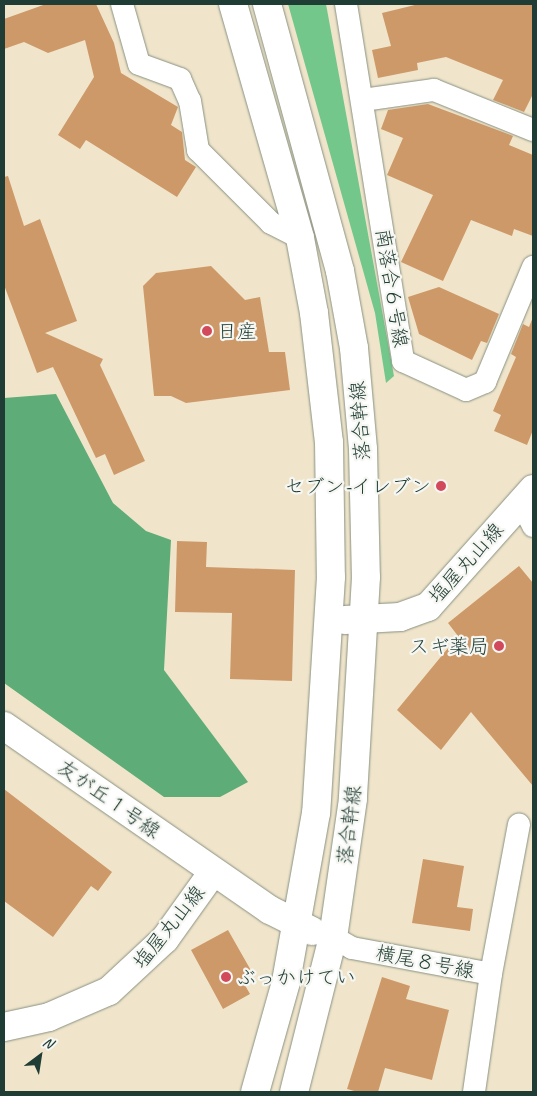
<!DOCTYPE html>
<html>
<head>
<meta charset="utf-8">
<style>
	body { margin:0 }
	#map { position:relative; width:537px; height:1096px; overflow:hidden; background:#f0e5cb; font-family:Caveat,"Klee One",sans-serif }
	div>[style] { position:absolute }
	.green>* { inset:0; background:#73c78b }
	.forest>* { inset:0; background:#5eac77 }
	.building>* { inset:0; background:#ce9968 }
	.roads { filter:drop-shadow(0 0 1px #889180) drop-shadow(0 0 1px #889180) }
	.street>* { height:22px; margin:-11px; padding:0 11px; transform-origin:11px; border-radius:11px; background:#fff }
	.secondary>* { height:28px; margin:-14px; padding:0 14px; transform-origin:14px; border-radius:14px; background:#fff }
	.dots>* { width:14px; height:14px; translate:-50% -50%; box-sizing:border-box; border:2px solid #f6f6f2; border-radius:50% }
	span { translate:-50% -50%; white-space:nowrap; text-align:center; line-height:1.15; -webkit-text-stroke:4.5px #f6f6f2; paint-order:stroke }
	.street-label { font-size:20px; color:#1f3d34 }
	.poi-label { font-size:20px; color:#1f3d34 }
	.left { translate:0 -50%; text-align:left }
	.right { translate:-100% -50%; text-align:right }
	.frame { position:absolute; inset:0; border:5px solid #1f3d34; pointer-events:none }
	.north { position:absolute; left:15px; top:1031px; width:50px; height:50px; -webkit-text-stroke:4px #f6f6f2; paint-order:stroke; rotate:31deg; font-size:14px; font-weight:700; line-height:20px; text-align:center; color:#1f3d34 }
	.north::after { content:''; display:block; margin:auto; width:18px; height:22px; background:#1f3d34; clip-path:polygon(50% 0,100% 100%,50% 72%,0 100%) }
</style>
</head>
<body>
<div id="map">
	<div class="green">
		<div style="clip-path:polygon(288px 4px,326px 4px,394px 376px,386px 383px,375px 313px)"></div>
	</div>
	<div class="forest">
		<div style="clip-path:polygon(56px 394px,113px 503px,146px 531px,171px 540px,164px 670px,248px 782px,220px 797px,164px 797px,4px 683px,4px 398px)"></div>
	</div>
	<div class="building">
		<div style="clip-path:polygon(46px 4px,96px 4px,114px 43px,121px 73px,178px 107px,171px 125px,182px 132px,185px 160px,196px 167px,177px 197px,86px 140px,80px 149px,58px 135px,94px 77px,85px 40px,48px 53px,24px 42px,4px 49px,4px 19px)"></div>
		<div style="clip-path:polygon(419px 4px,533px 4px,533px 94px,524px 112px,493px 100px,503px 80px,446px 57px,417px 63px,418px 70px,378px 78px,372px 50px,391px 46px,382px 13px)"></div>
		<div style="clip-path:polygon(428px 104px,513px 136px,509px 145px,533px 155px,533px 236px,514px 229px,512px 236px,471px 220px,443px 281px,401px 262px,433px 195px,387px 175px,403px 138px,381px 129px,388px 110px)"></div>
		<div style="clip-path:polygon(8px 176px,24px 226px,40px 219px,77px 321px,45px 333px,103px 359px,100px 365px,145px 461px,114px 475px,105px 454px,96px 458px,53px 367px,37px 373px,4px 285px,4px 177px)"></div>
		<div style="clip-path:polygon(211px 266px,245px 300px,260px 297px,269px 352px,285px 352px,290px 390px,186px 403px,171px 396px,154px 396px,143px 286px,156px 273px)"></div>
		<div style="clip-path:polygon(439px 287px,499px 314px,487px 343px,481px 341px,472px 360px,419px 334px,408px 297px)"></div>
		<div style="clip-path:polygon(533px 317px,533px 430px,527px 445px,494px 431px,501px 415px,493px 411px,516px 357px,511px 354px,523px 324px,529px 327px)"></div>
		<div style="clip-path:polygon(177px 541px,207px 542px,206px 567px,295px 570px,292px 681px,230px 679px,232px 613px,175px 612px)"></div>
		<div style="clip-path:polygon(519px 566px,533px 583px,533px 786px,471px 712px,441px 750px,397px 710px,458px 636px,448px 623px)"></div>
		<div style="clip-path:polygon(4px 789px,112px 872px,98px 891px,91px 886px,53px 937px,4px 901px)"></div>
		<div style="clip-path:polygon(423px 859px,464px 866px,457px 907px,473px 909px,470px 931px,412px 923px)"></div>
		<div style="clip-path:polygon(228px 930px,253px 974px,242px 980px,250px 994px,223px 1009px,191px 950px)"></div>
		<div style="clip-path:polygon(382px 977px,410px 986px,406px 999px,449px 1010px,432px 1080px,385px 1068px,378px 1092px,358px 1092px,347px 1089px)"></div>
	</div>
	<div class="roads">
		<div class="street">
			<div style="left:122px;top:4px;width:62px;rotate:74.2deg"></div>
			<div style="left:139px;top:64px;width:44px;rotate:20.1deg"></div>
			<div style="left:180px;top:79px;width:24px;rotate:66deg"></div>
			<div style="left:190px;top:101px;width:50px;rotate:80.7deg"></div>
			<div style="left:198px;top:150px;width:103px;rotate:45deg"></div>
			<div style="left:271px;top:223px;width:33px;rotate:27deg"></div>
			<div style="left:346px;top:4px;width:362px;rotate:80.9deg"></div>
			<div style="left:403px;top:361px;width:69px;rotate:24.7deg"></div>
			<div style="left:466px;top:390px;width:21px;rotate:-23deg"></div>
			<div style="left:485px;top:382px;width:125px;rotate:-67.3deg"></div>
			<div style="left:363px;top:100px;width:72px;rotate:-8deg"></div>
			<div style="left:434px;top:90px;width:107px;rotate:22deg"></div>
			<div style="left:521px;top:502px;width:27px;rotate:63deg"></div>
			<div style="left:333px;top:937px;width:22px;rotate:30deg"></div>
			<div style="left:352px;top:948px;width:141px;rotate:10.6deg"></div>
			<div style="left:491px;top:974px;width:119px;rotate:98.2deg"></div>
			<div style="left:491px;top:974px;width:152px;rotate:-79.4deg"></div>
		</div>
		<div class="secondary">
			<div style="left:233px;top:4px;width:243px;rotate:74deg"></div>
			<div style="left:300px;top:238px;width:76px;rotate:79.4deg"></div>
			<div style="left:314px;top:313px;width:130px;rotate:83.4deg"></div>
			<div style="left:329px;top:442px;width:135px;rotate:89.2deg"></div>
			<div style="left:331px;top:577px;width:236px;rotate:93.6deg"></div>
			<div style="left:316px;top:813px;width:172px;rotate:100.1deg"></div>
			<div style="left:286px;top:982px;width:114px;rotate:105.7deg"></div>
			<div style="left:267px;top:4px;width:277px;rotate:74.7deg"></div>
			<div style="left:340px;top:271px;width:78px;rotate:79.7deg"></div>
			<div style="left:354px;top:348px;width:101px;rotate:84.9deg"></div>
			<div style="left:363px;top:449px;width:128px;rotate:88.7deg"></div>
			<div style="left:366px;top:577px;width:222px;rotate:93.4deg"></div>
			<div style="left:353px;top:799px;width:139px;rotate:98.2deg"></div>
			<div style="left:333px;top:937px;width:160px;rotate:104.1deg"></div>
			<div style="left:345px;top:620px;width:55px;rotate:-3.1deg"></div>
			<div style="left:400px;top:617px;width:30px;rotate:-20deg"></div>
			<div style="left:428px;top:607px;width:158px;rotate:-48.3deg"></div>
			<div style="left:4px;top:726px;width:323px;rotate:34.7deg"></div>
			<div style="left:270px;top:910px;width:47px;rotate:26.6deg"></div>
			<div style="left:4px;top:1027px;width:46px;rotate:-12.5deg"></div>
			<div style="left:49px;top:1017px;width:65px;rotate:-23.4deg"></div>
			<div style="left:109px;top:991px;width:76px;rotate:-42.9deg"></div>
			<div style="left:165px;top:939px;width:82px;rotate:-54.4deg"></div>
		</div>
	</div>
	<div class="dots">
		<div style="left:207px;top:331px;background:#d1495b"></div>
		<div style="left:441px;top:486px;background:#d1495b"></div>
		<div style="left:499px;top:646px;background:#d1495b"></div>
		<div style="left:226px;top:977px;background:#d1495b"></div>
	</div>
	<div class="street-label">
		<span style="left:392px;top:288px;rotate:81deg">南落合６号線</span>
		<span style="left:360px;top:421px;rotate:-94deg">落合幹線</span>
		<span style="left:466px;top:563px;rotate:-48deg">塩屋丸山線</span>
		<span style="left:109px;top:799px;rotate:35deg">友が丘１号線</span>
		<span style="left:349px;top:825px;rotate:-83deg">落合幹線</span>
		<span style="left:169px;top:927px;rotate:-51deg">塩屋丸山線</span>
		<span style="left:425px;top:962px;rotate:11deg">横尾８号線</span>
	</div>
	<div class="poi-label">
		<span class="left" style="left:217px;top:331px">日産</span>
		<span class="right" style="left:431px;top:486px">セブン-イレブン</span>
		<span class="right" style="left:489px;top:646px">スギ薬局</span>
		<span class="left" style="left:236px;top:977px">ぶっかけてい</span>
	</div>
	<div class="frame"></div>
	<div class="north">N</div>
</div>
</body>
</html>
